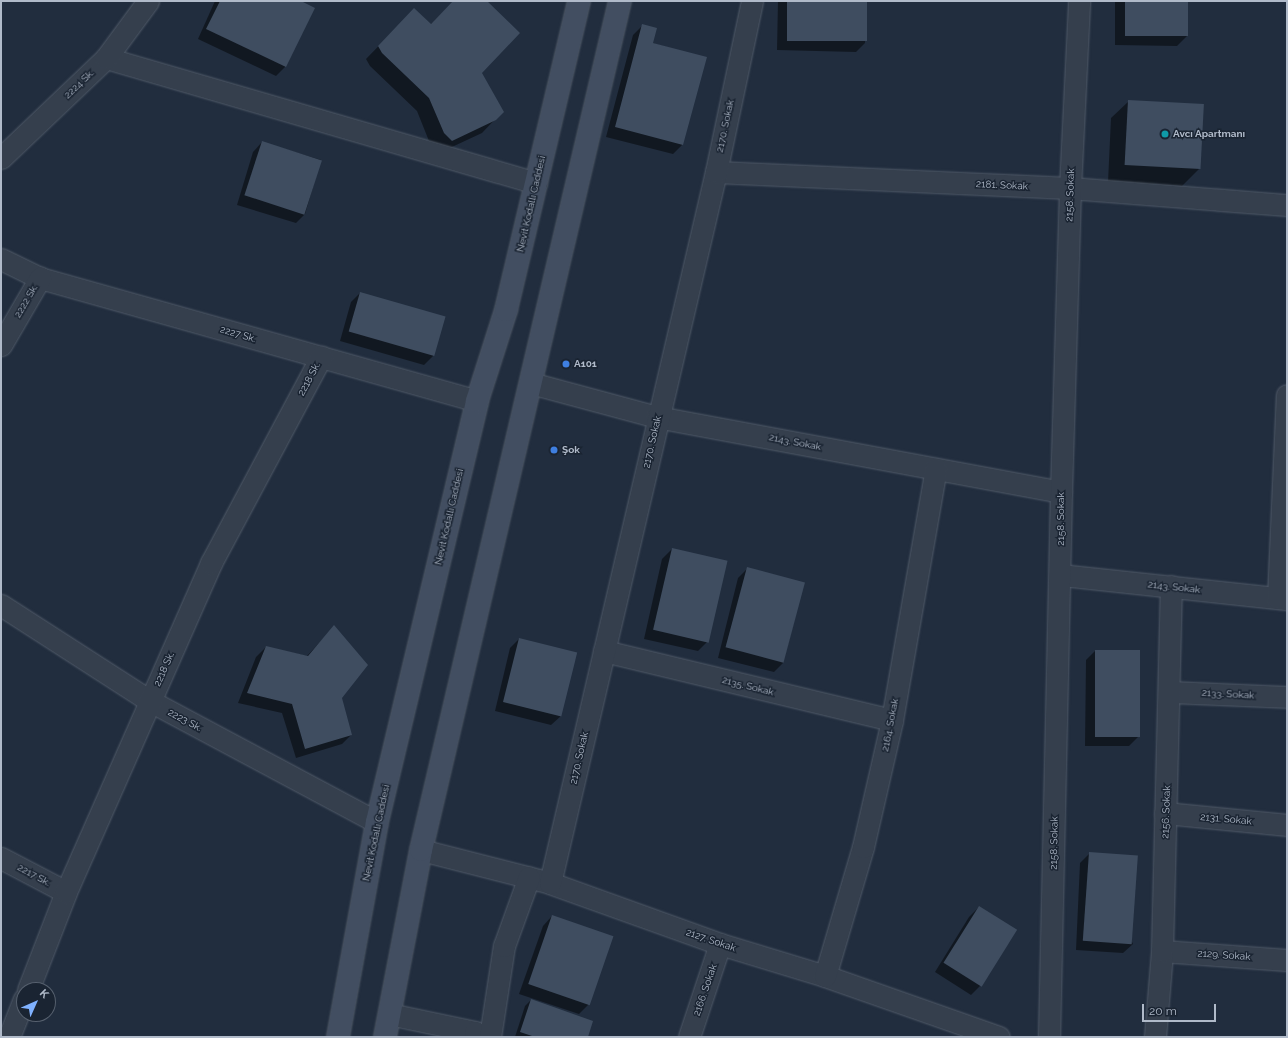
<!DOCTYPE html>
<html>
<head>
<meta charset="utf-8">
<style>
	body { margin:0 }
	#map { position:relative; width:1288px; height:1038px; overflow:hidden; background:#212d3e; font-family:Raleway,sans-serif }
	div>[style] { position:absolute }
	.shadow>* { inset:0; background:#0007 }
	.building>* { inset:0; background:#3f4d60; transform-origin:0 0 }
	.roads { filter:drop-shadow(0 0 1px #505a68) drop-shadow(0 0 1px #505a68) }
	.street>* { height:21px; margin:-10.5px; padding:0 10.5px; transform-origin:10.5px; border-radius:10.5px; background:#353f4d }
	.secondary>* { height:22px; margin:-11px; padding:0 11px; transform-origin:11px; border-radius:11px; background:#424e61 }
	.dots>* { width:11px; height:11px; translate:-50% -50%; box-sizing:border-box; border:2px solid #1a2432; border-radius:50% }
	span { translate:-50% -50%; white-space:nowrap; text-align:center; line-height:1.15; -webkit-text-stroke:3px #1a2432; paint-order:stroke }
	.street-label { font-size:10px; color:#b0bac9 }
	.poi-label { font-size:10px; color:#b0bac9; font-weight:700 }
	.left { translate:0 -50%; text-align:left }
	.frame { position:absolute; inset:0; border:2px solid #b0bac9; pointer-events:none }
	.north { position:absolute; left:16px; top:982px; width:40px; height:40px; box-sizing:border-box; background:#1a2432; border:1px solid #56606e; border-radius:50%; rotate:45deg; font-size:11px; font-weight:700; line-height:16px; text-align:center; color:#b0bac9 }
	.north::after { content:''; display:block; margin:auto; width:14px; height:18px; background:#7fb1ff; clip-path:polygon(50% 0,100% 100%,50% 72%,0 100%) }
	.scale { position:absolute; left:1142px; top:1004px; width:74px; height:18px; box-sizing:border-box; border:2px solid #b0bac9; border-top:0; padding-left:5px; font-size:12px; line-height:14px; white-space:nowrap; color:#b0bac9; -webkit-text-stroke:3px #1a2432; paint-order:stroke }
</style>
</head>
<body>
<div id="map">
	<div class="shadow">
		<div style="clip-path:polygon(215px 1px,298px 1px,285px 67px,276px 76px,198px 39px)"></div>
		<div style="clip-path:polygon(454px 1px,485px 1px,481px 73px,502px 112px,482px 133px,439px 153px,431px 146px,417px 111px,370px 66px,366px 59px,402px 22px,430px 25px)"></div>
		<div style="clip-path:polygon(778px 1px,866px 1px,865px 43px,856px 52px,777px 50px)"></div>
		<div style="clip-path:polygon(1115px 1px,1187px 1px,1187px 36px,1177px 46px,1115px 45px)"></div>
		<div style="clip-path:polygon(642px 26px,652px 43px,705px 58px,682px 145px,673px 154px,606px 137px,633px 35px)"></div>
		<div style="clip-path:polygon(1129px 101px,1199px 169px,1182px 186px,1108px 182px,1111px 118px)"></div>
		<div style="clip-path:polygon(262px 142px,321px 160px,305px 214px,296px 223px,237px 205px,253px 152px)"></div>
		<div style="clip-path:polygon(360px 293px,444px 318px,433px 356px,424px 365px,340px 341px,351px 302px)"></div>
		<div style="clip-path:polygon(672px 549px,726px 562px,707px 642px,698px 651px,644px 639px,662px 559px)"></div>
		<div style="clip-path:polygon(748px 568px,804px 583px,783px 663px,774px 672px,718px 658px,738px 578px)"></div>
		<div style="clip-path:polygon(334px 627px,341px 697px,351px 735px,342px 744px,296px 758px,282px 713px,238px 703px,256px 657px,266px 647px,307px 656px)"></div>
		<div style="clip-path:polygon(519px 639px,561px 716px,551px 725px,495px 711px,510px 648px)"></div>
		<div style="clip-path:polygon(1095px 651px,1138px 737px,1129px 746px,1085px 746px,1086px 660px)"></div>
		<div style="clip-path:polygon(1090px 853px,1133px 944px,1123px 953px,1076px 950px,1080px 863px)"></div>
		<div style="clip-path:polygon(979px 907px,980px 986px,971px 995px,935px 972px,969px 917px)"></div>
		<div style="clip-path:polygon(552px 916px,612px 937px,588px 1005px,579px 1014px,519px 994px,543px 926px)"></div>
		<div style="clip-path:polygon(531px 1000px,587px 1037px,515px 1037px,525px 1006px)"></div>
	</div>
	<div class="building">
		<div style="clip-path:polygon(220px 1px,301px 1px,315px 8px,286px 67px,206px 29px)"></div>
		<div style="clip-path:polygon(453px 1px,487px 1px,520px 33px,482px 73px,504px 112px,496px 120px,452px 141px,444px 133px,429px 98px,382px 53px,378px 46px,414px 8px,431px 24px)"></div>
		<div style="left:787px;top:1px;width:80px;height:40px"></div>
		<div style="left:1125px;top:1px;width:63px;height:35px"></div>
		<div style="clip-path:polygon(642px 24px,657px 28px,653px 43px,707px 57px,683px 145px,615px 127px)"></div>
		<div style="left:1128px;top:100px;width:76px;height:65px;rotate:3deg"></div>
		<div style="left:262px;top:141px;width:63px;height:57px;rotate:18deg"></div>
		<div style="left:360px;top:292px;width:89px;height:41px;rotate:16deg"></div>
		<div style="left:672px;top:548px;width:57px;height:84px;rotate:13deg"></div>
		<div style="left:747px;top:567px;width:60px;height:83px;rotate:15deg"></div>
		<div style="clip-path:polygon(334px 625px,368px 665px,342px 698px,352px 735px,305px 749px,292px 704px,247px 693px,266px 646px,308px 656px)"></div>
		<div style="left:519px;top:638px;width:60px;height:66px;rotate:14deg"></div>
		<div style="left:1095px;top:650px;width:45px;height:87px"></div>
		<div style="left:1089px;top:852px;width:49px;height:89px;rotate:4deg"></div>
		<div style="left:979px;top:906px;width:45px;height:67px;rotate:32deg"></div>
		<div style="left:552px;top:915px;width:65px;height:73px;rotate:19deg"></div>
		<div style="clip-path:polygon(531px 999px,593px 1021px,588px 1037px,535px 1037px,520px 1032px)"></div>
	</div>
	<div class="roads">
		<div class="street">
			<div style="left:106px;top:58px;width:448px;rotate:16.2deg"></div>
			<div style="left:1px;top:158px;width:145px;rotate:-43.6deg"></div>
			<div style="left:106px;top:58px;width:71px;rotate:-53.6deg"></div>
			<div style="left:716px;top:172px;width:354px;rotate:2.6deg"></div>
			<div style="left:1070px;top:188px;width:218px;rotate:4.5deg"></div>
			<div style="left:1px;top:259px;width:43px;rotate:26deg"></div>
			<div style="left:40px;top:278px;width:454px;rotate:15.7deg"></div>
			<div style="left:1px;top:345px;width:78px;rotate:-59.8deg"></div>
			<div style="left:531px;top:383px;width:131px;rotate:15.1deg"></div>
			<div style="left:657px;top:417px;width:411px;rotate:10.5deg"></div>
			<div style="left:1061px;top:575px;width:227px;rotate:6.1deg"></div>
			<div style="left:1278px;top:598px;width:203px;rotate:-87.5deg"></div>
			<div style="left:1px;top:605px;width:177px;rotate:32.8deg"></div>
			<div style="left:150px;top:701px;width:257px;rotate:28.1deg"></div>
			<div style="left:604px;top:651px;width:296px;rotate:13.5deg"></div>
			<div style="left:1169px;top:692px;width:118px;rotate:2.4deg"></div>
			<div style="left:1165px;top:813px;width:123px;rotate:5.6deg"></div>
			<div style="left:421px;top:850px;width:133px;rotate:14.3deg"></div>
			<div style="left:550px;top:883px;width:181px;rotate:19.7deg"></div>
			<div style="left:720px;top:944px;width:110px;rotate:16.9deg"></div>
			<div style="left:825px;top:976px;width:184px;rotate:19.3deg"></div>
			<div style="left:1px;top:858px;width:73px;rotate:27.6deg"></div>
			<div style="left:550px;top:883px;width:730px;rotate:-76.86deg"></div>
			<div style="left:716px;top:172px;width:175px;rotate:-78.1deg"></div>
			<div style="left:1162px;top:951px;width:125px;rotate:4.1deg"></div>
			<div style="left:825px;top:976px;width:134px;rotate:-73.6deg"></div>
			<div style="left:863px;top:847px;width:130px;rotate:-77.1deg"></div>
			<div style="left:892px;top:720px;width:255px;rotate:-80.1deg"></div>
			<div style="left:28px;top:990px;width:105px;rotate:-68.8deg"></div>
			<div style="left:66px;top:892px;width:360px;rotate:-66.2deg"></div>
			<div style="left:211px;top:563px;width:234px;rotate:-61.9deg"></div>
			<div style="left:389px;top:1014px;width:88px;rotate:11.8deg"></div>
			<div style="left:475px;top:1032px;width:7px;rotate:45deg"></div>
			<div style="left:9px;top:1037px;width:41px;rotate:-68.5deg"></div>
			<div style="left:490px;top:1037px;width:92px;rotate:-81.3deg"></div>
			<div style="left:504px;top:946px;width:73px;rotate:-70.1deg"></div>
			<div style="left:689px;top:1037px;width:98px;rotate:-71.6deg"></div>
			<div style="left:1049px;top:1037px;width:545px;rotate:-88.74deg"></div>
			<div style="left:1061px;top:492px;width:304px;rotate:-88.3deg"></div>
			<div style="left:1070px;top:188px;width:187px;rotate:-87.2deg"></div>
			<div style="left:1155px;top:1037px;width:86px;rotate:-85.3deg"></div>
			<div style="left:1162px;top:951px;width:365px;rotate:-88.6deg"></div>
		</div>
		<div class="secondary">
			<div style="left:338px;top:1037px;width:219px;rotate:-79.7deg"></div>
			<div style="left:377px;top:822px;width:433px;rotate:-76.6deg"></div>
			<div style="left:477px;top:401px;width:96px;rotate:-72.3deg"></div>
			<div style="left:506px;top:310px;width:318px;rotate:-76.7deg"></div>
			<div style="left:385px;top:1037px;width:190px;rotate:-79.1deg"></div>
			<div style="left:421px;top:850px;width:872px;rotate:-76.81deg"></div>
		</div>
	</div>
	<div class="dots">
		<div style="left:1165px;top:134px;background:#0f9aa8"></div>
		<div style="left:566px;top:364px;background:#3f7fe0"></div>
		<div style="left:554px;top:450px;background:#3f7fe0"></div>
	</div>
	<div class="street-label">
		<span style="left:79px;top:84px;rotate:-44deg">2224 Sk.</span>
		<span style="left:725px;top:126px;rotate:-78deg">2170. Sokak</span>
		<span style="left:1002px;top:185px;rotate:3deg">2181. Sokak</span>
		<span style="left:1070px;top:195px;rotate:-88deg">2158. Sokak</span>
		<span style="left:531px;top:204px;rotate:-77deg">Nevit Kodallı Caddesi</span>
		<span style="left:26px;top:301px;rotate:-60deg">2222 Sk.</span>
		<span style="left:238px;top:334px;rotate:16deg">2227 Sk.</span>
		<span style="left:309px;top:379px;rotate:-62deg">2218 Sk.</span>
		<span style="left:652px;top:442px;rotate:-77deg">2170. Sokak</span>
		<span style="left:795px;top:442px;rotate:11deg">2143. Sokak</span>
		<span style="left:449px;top:517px;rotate:-77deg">Nevit Kodallı Caddesi</span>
		<span style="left:1061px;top:519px;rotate:-90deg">2158. Sokak</span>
		<span style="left:1174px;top:587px;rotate:6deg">2143. Sokak</span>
		<span style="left:164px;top:669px;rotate:-66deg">2218 Sk.</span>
		<span style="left:748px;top:686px;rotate:14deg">2135. Sokak</span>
		<span style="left:1228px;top:694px;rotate:3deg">2133. Sokak</span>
		<span style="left:185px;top:720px;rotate:28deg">2223 Sk.</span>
		<span style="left:890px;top:725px;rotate:-79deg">2164. Sokak</span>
		<span style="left:579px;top:758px;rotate:-77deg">2170. Sokak</span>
		<span style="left:1166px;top:812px;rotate:-88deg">2156. Sokak</span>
		<span style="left:1226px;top:819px;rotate:5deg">2131. Sokak</span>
		<span style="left:376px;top:833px;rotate:-78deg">Nevit Kodallı Caddesi</span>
		<span style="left:1054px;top:843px;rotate:-89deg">2158. Sokak</span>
		<span style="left:34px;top:875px;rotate:28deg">2217 Sk.</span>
		<span style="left:711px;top:940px;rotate:19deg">2127. Sokak</span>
		<span style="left:1224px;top:955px;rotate:4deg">2129. Sokak</span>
		<span style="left:705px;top:990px;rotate:-71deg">2166. Sokak</span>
	</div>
	<div class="poi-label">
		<span class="left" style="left:1173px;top:134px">Avcı Apartmanı</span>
		<span class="left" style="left:574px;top:364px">A101</span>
		<span class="left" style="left:562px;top:450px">Şok</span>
	</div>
	<div class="frame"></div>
	<div class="north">K</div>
	<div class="scale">20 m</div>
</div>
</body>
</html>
